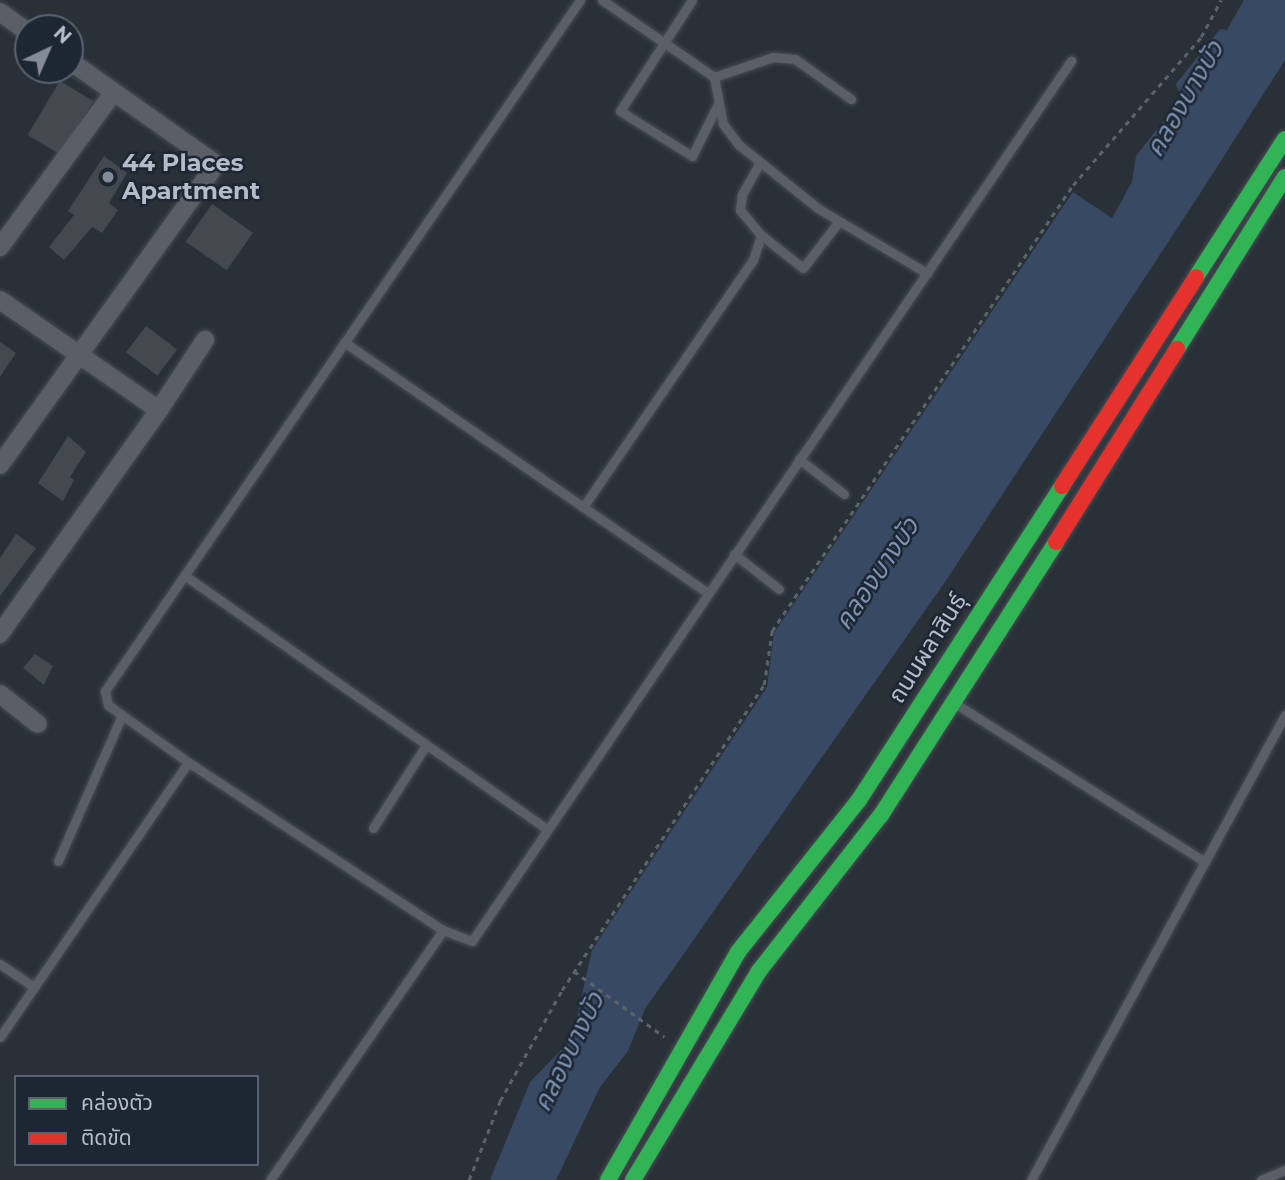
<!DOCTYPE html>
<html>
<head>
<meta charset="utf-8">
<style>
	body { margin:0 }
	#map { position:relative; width:1285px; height:1180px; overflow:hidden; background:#2a3038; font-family:Montserrat,"Noto Sans Thai",sans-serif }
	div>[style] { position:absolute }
	.water>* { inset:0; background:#384963 }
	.building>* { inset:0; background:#444950; transform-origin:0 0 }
	.path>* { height:2.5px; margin-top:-1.25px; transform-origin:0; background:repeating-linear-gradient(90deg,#5d636a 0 5px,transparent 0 10px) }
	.roads { filter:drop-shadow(0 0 2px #484c53) drop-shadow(0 0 2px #484c53) }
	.lane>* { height:9px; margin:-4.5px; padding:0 4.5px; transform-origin:4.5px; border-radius:4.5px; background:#5a5e66 }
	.street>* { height:18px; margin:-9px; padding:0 9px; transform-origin:9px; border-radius:9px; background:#5a5e66 }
	.fast>* { height:16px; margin:-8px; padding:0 8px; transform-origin:8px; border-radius:8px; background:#30b455 }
	.jam>* { height:16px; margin:-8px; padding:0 8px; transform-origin:8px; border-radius:8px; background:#e5322d }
	.dots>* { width:19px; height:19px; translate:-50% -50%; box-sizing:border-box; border:4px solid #1d2633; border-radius:50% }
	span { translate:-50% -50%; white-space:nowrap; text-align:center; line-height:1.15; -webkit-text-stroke:5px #1d2633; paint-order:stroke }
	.poi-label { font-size:24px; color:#b4bcc9; font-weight:700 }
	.left { translate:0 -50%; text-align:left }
	.street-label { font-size:24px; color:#b4bcc9 }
	.water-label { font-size:26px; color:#7c92b1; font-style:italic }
	.legend { position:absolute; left:14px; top:1075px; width:245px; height:91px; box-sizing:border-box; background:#1d2633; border:2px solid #59626f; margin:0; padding:9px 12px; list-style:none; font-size:21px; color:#b4bcc9 }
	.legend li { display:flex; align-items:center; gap:14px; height:35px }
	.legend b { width:35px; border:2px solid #59626f }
	.north { position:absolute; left:14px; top:14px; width:70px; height:70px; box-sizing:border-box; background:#1d2633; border:2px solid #59626f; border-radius:50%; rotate:44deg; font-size:19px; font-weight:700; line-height:28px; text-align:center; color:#b4bcc9 }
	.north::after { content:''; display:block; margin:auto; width:24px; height:32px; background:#848b96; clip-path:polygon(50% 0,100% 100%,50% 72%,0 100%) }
</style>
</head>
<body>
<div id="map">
	<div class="water">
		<div style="clip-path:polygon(1244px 0,1285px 0,1285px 60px,1203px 189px,945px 582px,645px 1009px,628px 1051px,600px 1087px,556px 1180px,490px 1180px,530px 1082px,572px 1039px,592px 950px,767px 687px,774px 633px,1073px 192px,1112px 218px,1132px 182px,1136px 156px,1181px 99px,1176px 84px,1220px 29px,1227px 30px)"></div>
	</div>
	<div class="building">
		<div style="left:60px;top:81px;width:39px;height:63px;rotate:31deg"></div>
		<div style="clip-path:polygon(104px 156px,127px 173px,109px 203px,118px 210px,102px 233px,92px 227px,64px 260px,49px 247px,74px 215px,68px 211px)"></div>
		<div style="left:212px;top:204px;width:50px;height:46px;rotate:35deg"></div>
		<div style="left:146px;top:326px;width:39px;height:33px;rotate:37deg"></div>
		<div style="clip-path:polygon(0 342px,16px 353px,0 377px)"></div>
		<div style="clip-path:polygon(68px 436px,86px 452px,70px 477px,74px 480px,63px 501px,38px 483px)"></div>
		<div style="clip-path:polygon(16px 534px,36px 548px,0 596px,0 558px)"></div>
		<div style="clip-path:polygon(35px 654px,53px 666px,44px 685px,23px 668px)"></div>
	</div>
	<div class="path">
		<div style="left:574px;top:971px;width:112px;rotate:36deg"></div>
		<div style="left:469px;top:1180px;width:85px;rotate:-68.6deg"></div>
		<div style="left:500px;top:1101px;width:127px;rotate:-60.8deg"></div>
		<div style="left:562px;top:990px;width:366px;rotate:-56.5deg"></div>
		<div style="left:764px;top:685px;width:55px;rotate:-81.6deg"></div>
		<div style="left:772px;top:631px;width:538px;rotate:-55.99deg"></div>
		<div style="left:1073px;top:185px;width:196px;rotate:-49.1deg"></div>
		<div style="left:1201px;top:37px;width:42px;rotate:-61.6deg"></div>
	</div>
	<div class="roads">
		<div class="lane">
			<div style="left:580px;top:0;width:839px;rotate:124.51deg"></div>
			<div style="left:105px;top:691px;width:14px;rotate:78deg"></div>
			<div style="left:108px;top:705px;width:98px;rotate:35.5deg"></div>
			<div style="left:188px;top:762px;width:305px;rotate:33.4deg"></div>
			<div style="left:443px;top:930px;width:31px;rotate:21deg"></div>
			<div style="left:472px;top:941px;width:1065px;rotate:-55.76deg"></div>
			<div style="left:602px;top:0;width:136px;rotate:34.5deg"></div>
			<div style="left:714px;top:77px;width:62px;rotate:-18.7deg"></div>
			<div style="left:773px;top:57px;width:22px;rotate:5deg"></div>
			<div style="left:795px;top:59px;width:69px;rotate:35.5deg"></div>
			<div style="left:692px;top:0;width:132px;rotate:123deg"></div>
			<div style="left:620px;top:111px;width:85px;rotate:32deg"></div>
			<div style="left:692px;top:156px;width:60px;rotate:-63.4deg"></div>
			<div style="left:714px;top:77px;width:48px;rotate:79.2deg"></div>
			<div style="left:723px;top:124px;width:26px;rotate:53deg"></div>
			<div style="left:739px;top:145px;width:102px;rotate:38.7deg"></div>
			<div style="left:819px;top:209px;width:126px;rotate:30.7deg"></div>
			<div style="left:760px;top:162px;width:38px;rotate:119deg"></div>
			<div style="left:742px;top:195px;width:15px;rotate:98deg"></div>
			<div style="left:740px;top:210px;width:33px;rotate:50deg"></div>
			<div style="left:761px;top:235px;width:53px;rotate:38.2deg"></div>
			<div style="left:803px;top:268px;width:59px;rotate:-52.5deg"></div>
			<div style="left:344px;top:342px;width:442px;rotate:34.6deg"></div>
			<div style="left:799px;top:459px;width:57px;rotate:37.9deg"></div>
			<div style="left:583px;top:507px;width:300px;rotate:-55.5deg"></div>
			<div style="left:753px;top:260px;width:26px;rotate:-72deg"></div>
			<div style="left:734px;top:554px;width:57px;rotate:37.9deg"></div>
			<div style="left:184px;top:575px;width:444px;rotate:35deg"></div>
			<div style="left:956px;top:704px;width:295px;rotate:32.4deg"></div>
			<div style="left:373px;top:828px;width:98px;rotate:-57.4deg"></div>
			<div style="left:58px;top:861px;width:159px;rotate:-66.3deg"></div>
			<div style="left:0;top:964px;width:41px;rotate:34.1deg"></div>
			<div style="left:0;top:1037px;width:333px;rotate:-55.6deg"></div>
			<div style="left:270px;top:1180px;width:304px;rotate:-55.3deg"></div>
			<div style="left:1031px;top:1180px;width:530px;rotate:-61.36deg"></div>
			<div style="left:1261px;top:1180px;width:26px;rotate:-23deg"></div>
		</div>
		<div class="street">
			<div style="left:0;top:12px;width:34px;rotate:36deg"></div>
			<div style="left:0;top:247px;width:192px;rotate:-53.7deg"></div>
			<div style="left:0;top:300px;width:193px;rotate:34.7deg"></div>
			<div style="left:159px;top:410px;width:275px;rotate:125.4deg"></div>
			<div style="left:159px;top:410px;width:84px;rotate:-56.7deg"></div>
			<div style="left:0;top:465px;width:370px;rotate:-54.3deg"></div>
			<div style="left:216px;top:164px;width:179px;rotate:-144.8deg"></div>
			<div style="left:0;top:694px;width:48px;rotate:38.3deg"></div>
		</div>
		<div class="fast">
			<div style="left:1196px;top:277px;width:164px;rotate:-57.2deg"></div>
			<div style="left:1177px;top:349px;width:203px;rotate:-57.9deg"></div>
			<div style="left:608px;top:1180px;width:262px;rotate:-60.3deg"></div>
			<div style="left:738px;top:952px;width:194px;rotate:-51.5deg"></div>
			<div style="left:859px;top:800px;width:374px;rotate:-57.1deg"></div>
			<div style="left:633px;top:1180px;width:244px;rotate:-58.9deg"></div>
			<div style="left:759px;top:971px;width:198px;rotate:-52deg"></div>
			<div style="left:881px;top:815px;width:324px;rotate:-57.3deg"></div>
		</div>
		<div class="jam">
			<div style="left:1062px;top:486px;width:248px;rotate:-57.3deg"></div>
			<div style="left:1056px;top:542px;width:228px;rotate:-57.9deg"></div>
		</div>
	</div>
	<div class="dots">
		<div style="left:108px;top:177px;background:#848b96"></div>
	</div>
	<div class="poi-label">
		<span class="left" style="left:122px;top:177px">44 Places<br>Apartment</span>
	</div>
	<div class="street-label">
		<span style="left:927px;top:648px;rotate:-58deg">ถนนผลาสินธุ์</span>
	</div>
	<div class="water-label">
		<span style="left:1185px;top:99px;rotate:-60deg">คลองบางบัว</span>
		<span style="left:877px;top:574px;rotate:-56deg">คลองบางบัว</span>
		<span style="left:569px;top:1052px;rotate:-64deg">คลองบางบัว</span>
	</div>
	<ul class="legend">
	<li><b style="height:9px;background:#30b455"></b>คล่องตัว</li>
	<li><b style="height:9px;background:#e5322d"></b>ติดขัด</li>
	</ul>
	<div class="north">N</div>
</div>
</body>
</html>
